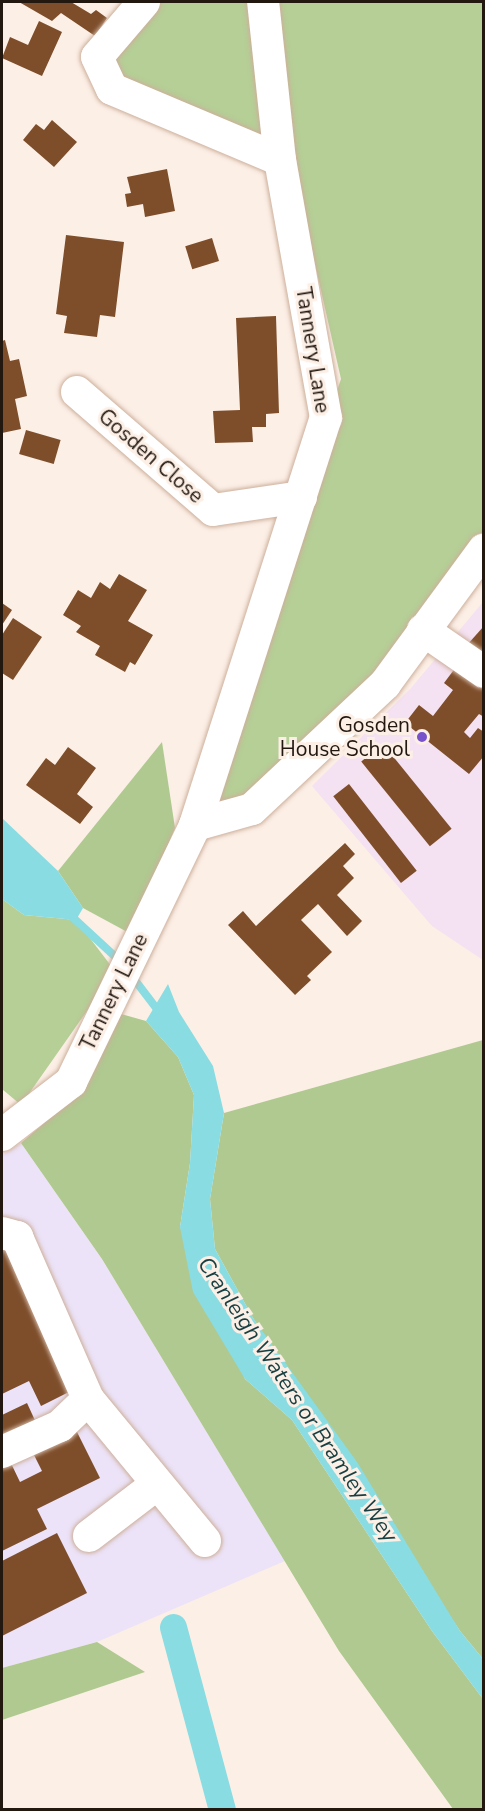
<!DOCTYPE html>
<html>
<head>
<meta charset="utf-8">
<style>
	body { margin:0 }
	#map { position:relative; width:485px; height:1811px; overflow:hidden; background:#fcefe6; font-family:"Nunito Sans",sans-serif }
	div>[style] { position:absolute }
	.industrial>* { inset:0; background:#ece3f8 }
	.education>* { inset:0; background:#f4e1f1 }
	.green>* { inset:0; background:#b5cf96 }
	.forest>* { inset:0; background:#afc990 }
	.water>* { inset:0; background:#89dce2 }
	.stream>* { height:8px; margin:-4px; padding:0 4px; transform-origin:4px; border-radius:4px; background:#89dce2 }
	.canal>* { height:27px; margin:-13.5px; padding:0 13.5px; transform-origin:13.5px; border-radius:13.5px; background:#89dce2 }
	.building>* { inset:0; background:#7e4e2b; transform-origin:0 0 }
	.roads { filter:drop-shadow(0 0 2px #cdaf9b) drop-shadow(0 0 2px #cdaf9b) }
	.minor>* { height:32px; margin:-16px; padding:0 16px; transform-origin:16px; border-radius:16px; background:#fff }
	.dots>* { width:16px; height:16px; translate:-50% -50%; box-sizing:border-box; border:3px solid #fcefe6; border-radius:50% }
	span { translate:-50% -50%; white-space:nowrap; text-align:center; line-height:1.15; -webkit-text-stroke:6px #fcefe6; paint-order:stroke }
	.street-label { font-size:21px; color:#231810 }
	.poi-label { font-size:21px; color:#231810 }
	.right { translate:-100% -50%; text-align:right }
	.water-label { font-size:22px; color:#173f42; font-style:italic }
	.frame { position:absolute; inset:0; border:3px solid #231810; pointer-events:none }
</style>
</head>
<body>
<div id="map">
	<div class="industrial">
		<div style="clip-path:polygon(21px 1143px,102px 1259px,285px 1561px,97px 1642px,2px 1668px,2px 1155px)"></div>
	</div>
	<div class="education">
		<div style="clip-path:polygon(483px 602px,483px 960px,432px 926px,312px 786px,411px 688px)"></div>
	</div>
	<div class="green">
		<div style="clip-path:polygon(153px 2px,483px 2px,483px 546px,256px 819px,184px 830px,341px 379px,291px 158px,107px 73px)"></div>
		<div style="clip-path:polygon(2px 899px,24px 915px,76px 920px,115px 971px,21px 1105px,2px 1089px)"></div>
	</div>
	<div class="forest">
		<div style="clip-path:polygon(162px 742px,175px 828px,131px 934px,83px 908px,58px 871px)"></div>
		<div style="clip-path:polygon(114px 1012px,146px 1021px,178px 1057px,194px 1095px,190px 1163px,180px 1227px,245px 1379px,292px 1420px,432px 1631px,483px 1699px,483px 1809px,453px 1809px,339px 1651px,102px 1259px,21px 1143px,76px 1096px)"></div>
		<div style="clip-path:polygon(483px 1040px,483px 1659px,460px 1631px,253px 1318px,215px 1249px,210px 1199px,224px 1113px)"></div>
		<div style="clip-path:polygon(97px 1642px,145px 1672px,2px 1720px,2px 1668px)"></div>
	</div>
	<div class="water">
		<div style="clip-path:polygon(2px 818px,58px 871px,83px 908px,76px 920px,24px 915px,2px 899px)"></div>
		<div style="clip-path:polygon(168px 984px,179px 1012px,213px 1066px,224px 1113px,210px 1199px,215px 1249px,253px 1318px,357px 1462px,460px 1631px,483px 1659px,483px 1699px,432px 1631px,292px 1420px,245px 1379px,193px 1292px,180px 1227px,190px 1163px,194px 1095px,178px 1057px,146px 1021px)"></div>
	</div>
	<div class="stream">
		<div style="left:69px;top:914px;width:69px;rotate:42.7deg"></div>
		<div style="left:131px;top:975px;width:48px;rotate:52.7deg"></div>
	</div>
	<div class="canal">
		<div style="left:173px;top:1627px;width:189px;rotate:75deg"></div>
	</div>
	<div class="building">
		<div style="clip-path:polygon(19px 2px,71px 2px,91px 14px,96px 10px,107px 18px,95px 36px,61px 13px,52px 21px)"></div>
		<div style="clip-path:polygon(39px 21px,62px 32px,42px 76px,2px 58px,10px 37px,28px 45px)"></div>
		<div style="clip-path:polygon(52px 120px,77px 142px,54px 167px,23px 140px,36px 124px,44px 130px)"></div>
		<div style="clip-path:polygon(167px 169px,175px 211px,145px 217px,143px 204px,127px 207px,125px 194px,131px 193px,127px 177px)"></div>
		<div style="clip-path:polygon(66px 235px,124px 242px,115px 317px,100px 315px,97px 337px,64px 333px,67px 316px,56px 314px)"></div>
		<div style="left:212px;top:238px;width:24px;height:28px;rotate:73deg"></div>
		<div style="clip-path:polygon(276px 316px,279px 413px,266px 414px,266px 427px,252px 427px,253px 442px,215px 443px,213px 411px,240px 410px,236px 318px)"></div>
		<div style="clip-path:polygon(5px 340px,10px 361px,19px 359px,27px 396px,15px 399px,21px 429px,2px 433px,2px 341px)"></div>
		<div style="left:26px;top:430px;width:36px;height:25px;rotate:16deg"></div>
		<div style="clip-path:polygon(119px 574px,147px 590px,128px 621px,153px 635px,135px 665px,130px 662px,125px 672px,95px 655px,100px 646px,76px 632px,81px 626px,63px 615px,78px 590px,91px 598px,100px 582px,110px 589px)"></div>
		<div style="clip-path:polygon(2px 603px,12px 610px,2px 625px)"></div>
		<div style="clip-path:polygon(13px 618px,42px 637px,13px 680px,2px 673px,2px 635px)"></div>
		<div style="clip-path:polygon(484px 626px,484px 659px,467px 645px)"></div>
		<div style="clip-path:polygon(456px 667px,484px 689px,484px 717px,479px 714px,464px 732px,470px 738px,478px 728px,484px 732px,484px 756px,469px 774px,405px 723px,419px 705px,433px 716px,453px 690px,444px 683px)"></div>
		<div style="left:383px;top:744px;width:109px;height:28px;rotate:51deg"></div>
		<div style="clip-path:polygon(68px 747px,96px 768px,77px 794px,93px 807px,80px 824px,26px 785px,46px 758px,55px 765px)"></div>
		<div style="left:349px;top:784px;width:110px;height:20px;rotate:52deg"></div>
		<div style="clip-path:polygon(345px 843px,355px 854px,343px 866px,354px 878px,337px 895px,362px 921px,347px 936px,318px 904px,301px 920px,332px 952px,307px 976px,311px 980px,295px 995px,228px 925px,243px 911px,256px 926px)"></div>
		<div style="clip-path:polygon(8px 1246px,69px 1392px,41px 1406px,29px 1381px,2px 1394px,2px 1249px)"></div>
		<div style="clip-path:polygon(27px 1403px,38px 1427px,2px 1444px,2px 1415px)"></div>
		<div style="clip-path:polygon(74px 1426px,100px 1478px,37px 1509px,47px 1529px,2px 1551px,2px 1458px,7px 1455px,20px 1482px,42px 1471px,30px 1447px)"></div>
		<div style="clip-path:polygon(57px 1533px,87px 1593px,2px 1636px,2px 1561px)"></div>
	</div>
	<div class="roads">
		<div class="minor">
			<div style="left:144px;top:2px;width:72px;rotate:130.5deg"></div>
			<div style="left:97px;top:57px;width:35px;rotate:65deg"></div>
			<div style="left:112px;top:89px;width:182px;rotate:22.9deg"></div>
			<div style="left:77px;top:392px;width:180px;rotate:40.9deg"></div>
			<div style="left:213px;top:510px;width:89px;rotate:-8.4deg"></div>
			<div style="left:423px;top:630px;width:74px;rotate:34.5deg"></div>
			<div style="left:195px;top:825px;width:59px;rotate:-15.7deg"></div>
			<div style="left:252px;top:809px;width:183px;rotate:-43.2deg"></div>
			<div style="left:385px;top:684px;width:167px;rotate:-53.7deg"></div>
			<div style="left:2px;top:1135px;width:87px;rotate:-37.5deg"></div>
			<div style="left:71px;top:1082px;width:285px;rotate:-64.2deg"></div>
			<div style="left:195px;top:825px;width:428px;rotate:-72.2deg"></div>
			<div style="left:326px;top:418px;width:262px;rotate:-100.1deg"></div>
			<div style="left:280px;top:160px;width:159px;rotate:-96.1deg"></div>
			<div style="left:2px;top:1233px;width:16px;rotate:15deg"></div>
			<div style="left:17px;top:1237px;width:177px;rotate:66.3deg"></div>
			<div style="left:88px;top:1399px;width:39px;rotate:136deg"></div>
			<div style="left:60px;top:1426px;width:64px;rotate:155.9deg"></div>
			<div style="left:88px;top:1399px;width:184px;rotate:50.5deg"></div>
			<div style="left:89px;top:1536px;width:86px;rotate:-37.4deg"></div>
		</div>
	</div>
	<div class="dots">
		<div style="left:422px;top:737px;background:#7852cb"></div>
	</div>
	<div class="street-label">
		<span style="left:313px;top:350px;rotate:81deg">Tannery Lane</span>
		<span style="left:151px;top:456px;rotate:41deg">Gosden Close</span>
		<span style="left:114px;top:992px;rotate:-64deg">Tannery Lane</span>
	</div>
	<div class="poi-label">
		<span class="right" style="left:410px;top:737px">Gosden<br>House School</span>
	</div>
	<div class="water-label">
		<span style="left:297px;top:1400px;rotate:56deg">Cranleigh Waters or Bramley Wey</span>
	</div>
	<div class="frame"></div>
</div>
</body>
</html>
